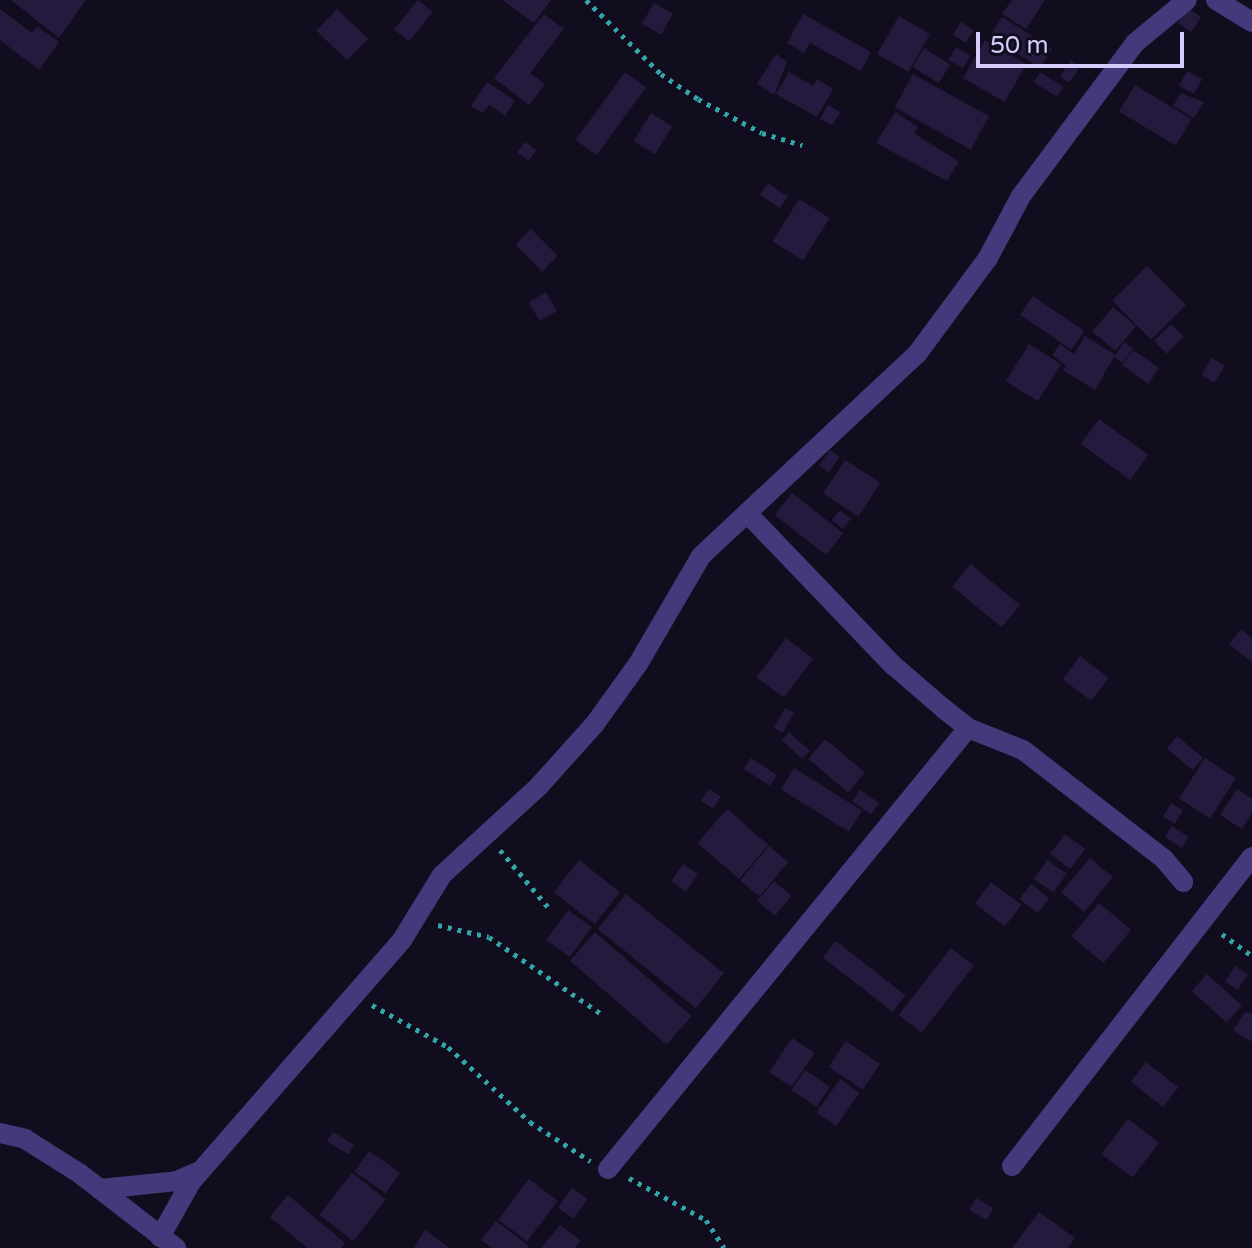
<!DOCTYPE html>
<html>
<head>
<meta charset="utf-8">
<style>
	body { margin:0 }
	#map { position:relative; width:1252px; height:1248px; overflow:hidden; background:#110d1e; font-family:"Varela Round",sans-serif }
	div>[style] { position:absolute }
	.building>* { inset:0; background:#241a3d; transform-origin:0 0 }
	.path>* { height:5px; margin-top:-2.5px; transform-origin:0; background:repeating-linear-gradient(90deg,#33a6a9 0 4px,transparent 0 10px) }
	.street>* { height:20px; margin:-10px; padding:0 10px; transform-origin:10px; border-radius:10px; background:#423a7a }
	span { translate:-50% -50%; white-space:nowrap; text-align:center; line-height:1.15; -webkit-text-stroke:6px #110d1e; paint-order:stroke }
	.scale { position:absolute; left:976px; top:32px; width:208px; height:36px; box-sizing:border-box; border:4px solid #d6ccfc; border-top:0; padding-left:10px; font-size:24px; line-height:28px; white-space:nowrap; color:#d6ccfc; -webkit-text-stroke:6px #110d1e; paint-order:stroke }
</style>
</head>
<body>
<div id="map">
	<div class="building">
		<div style="clip-path:polygon(11px 0,86px 0,59px 38px)"></div>
		<div style="left:418px;top:0;width:19px;height:38px;rotate:39deg"></div>
		<div style="clip-path:polygon(502px 0,551px 0,534px 23px)"></div>
		<div style="clip-path:polygon(1012px 0,1045px 0,1026px 29px,1002px 14px)"></div>
		<div style="left:654px;top:3px;width:22px;height:24px;rotate:30deg"></div>
		<div style="left:1188px;top:8px;width:16px;height:18px;rotate:35deg"></div>
		<div style="clip-path:polygon(0 9px,32px 33px,37px 26px,59px 42px,39px 70px,0 40px)"></div>
		<div style="left:337px;top:9px;width:43px;height:30px;rotate:44deg"></div>
		<div style="clip-path:polygon(544px 14px,564px 29px,530px 73px,545px 84px,529px 105px,494px 78px)"></div>
		<div style="clip-path:polygon(803px 14px,871px 52px,861px 71px,810px 43px,804px 53px,787px 43px)"></div>
		<div style="left:899px;top:16px;width:36px;height:44px;rotate:30deg"></div>
		<div style="left:1002px;top:17px;width:59px;height:23px;rotate:32deg"></div>
		<div style="left:961px;top:22px;width:15px;height:15px;rotate:32deg"></div>
		<div style="left:985px;top:40px;width:48px;height:44px;rotate:30deg"></div>
		<div style="left:956px;top:47px;width:17px;height:15px;rotate:31deg"></div>
		<div style="left:924px;top:48px;width:31px;height:22px;rotate:32deg"></div>
		<div style="clip-path:polygon(776px 54px,787px 62px,774px 95px,757px 84px)"></div>
		<div style="left:1071px;top:60px;width:11px;height:20px;rotate:34deg"></div>
		<div style="left:1187px;top:71px;width:17px;height:17px;rotate:28deg"></div>
		<div style="left:625px;top:72px;width:26px;height:84px;rotate:36deg"></div>
		<div style="clip-path:polygon(789px 72px,813px 86px,817px 79px,833px 89px,817px 117px,776px 94px)"></div>
		<div style="left:1040px;top:72px;width:28px;height:12px;rotate:32deg"></div>
		<div style="left:913px;top:74px;width:87px;height:38px;rotate:29deg"></div>
		<div style="clip-path:polygon(487px 82px,515px 101px,505px 116px,489px 105px,483px 113px,471px 106px)"></div>
		<div style="left:1135px;top:85px;width:66px;height:31px;rotate:31deg"></div>
		<div style="clip-path:polygon(1181px 93px,1204px 102px,1194px 118px,1173px 106px)"></div>
		<div style="left:828px;top:105px;width:14px;height:16px;rotate:30deg"></div>
		<div style="clip-path:polygon(895px 112px,918px 127px,914px 133px,959px 162px,947px 181px,876px 143px)"></div>
		<div style="left:651px;top:113px;width:25px;height:33px;rotate:32deg"></div>
		<div style="left:525px;top:142px;width:14px;height:13px;rotate:36deg"></div>
		<div style="left:768px;top:183px;width:24px;height:14px;rotate:35deg"></div>
		<div style="left:799px;top:199px;width:36px;height:50px;rotate:32deg"></div>
		<div style="left:531px;top:229px;width:38px;height:22px;rotate:45deg"></div>
		<div style="left:1147px;top:266px;width:55px;height:49px;rotate:45deg"></div>
		<div style="left:546px;top:292px;width:22px;height:20px;rotate:60deg"></div>
		<div style="left:1033px;top:296px;width:62px;height:23px;rotate:34deg"></div>
		<div style="left:1113px;top:307px;width:30px;height:32px;rotate:40deg"></div>
		<div style="left:1171px;top:324px;width:18px;height:24px;rotate:45deg"></div>
		<div style="clip-path:polygon(1085px 336px,1115px 355px,1095px 390px,1063px 370px,1066px 365px,1052px 355px,1060px 344px,1074px 354px)"></div>
		<div style="left:1124px;top:342px;width:11px;height:18px;rotate:34deg"></div>
		<div style="left:1029px;top:344px;width:38px;height:44px;rotate:32deg"></div>
		<div style="left:1133px;top:350px;width:32px;height:19px;rotate:35deg"></div>
		<div style="left:1212px;top:358px;width:15px;height:20px;rotate:32deg"></div>
		<div style="left:1099px;top:419px;width:61px;height:31px;rotate:36deg"></div>
		<div style="left:830px;top:450px;width:12px;height:19px;rotate:35deg"></div>
		<div style="left:845px;top:460px;width:42px;height:40px;rotate:33deg"></div>
		<div style="left:792px;top:493px;width:65px;height:28px;rotate:38deg"></div>
		<div style="left:840px;top:510px;width:14px;height:13px;rotate:39deg"></div>
		<div style="left:971px;top:564px;width:64px;height:29px;rotate:40deg"></div>
		<div style="clip-path:polygon(1241px 629px,1252px 638px,1252px 662px,1229px 644px)"></div>
		<div style="left:786px;top:638px;width:34px;height:49px;rotate:37deg"></div>
		<div style="left:1080px;top:656px;width:36px;height:29px;rotate:37deg"></div>
		<div style="left:785px;top:708px;width:10px;height:23px;rotate:29deg"></div>
		<div style="left:789px;top:732px;width:28px;height:11px;rotate:42deg"></div>
		<div style="left:1177px;top:736px;width:34px;height:16px;rotate:40deg"></div>
		<div style="left:825px;top:739px;width:52px;height:26px;rotate:40deg"></div>
		<div style="left:751px;top:758px;width:31px;height:13px;rotate:33deg"></div>
		<div style="left:1205px;top:758px;width:37px;height:48px;rotate:33deg"></div>
		<div style="left:794px;top:768px;width:80px;height:25px;rotate:32deg"></div>
		<div style="left:709px;top:789px;width:14px;height:14px;rotate:34deg"></div>
		<div style="clip-path:polygon(1237px 789px,1252px 799px,1252px 813px,1242px 829px,1220px 815px)"></div>
		<div style="left:860px;top:790px;width:23px;height:14px;rotate:34deg"></div>
		<div style="left:1171px;top:803px;width:14px;height:16px;rotate:30deg"></div>
		<div style="left:727px;top:809px;width:55px;height:45px;rotate:41deg"></div>
		<div style="left:1172px;top:826px;width:20px;height:13px;rotate:33deg"></div>
		<div style="left:1065px;top:834px;width:25px;height:25px;rotate:37deg"></div>
		<div style="left:769px;top:846px;width:25px;height:45px;rotate:40deg"></div>
		<div style="left:1090px;top:858px;width:30px;height:45px;rotate:40deg"></div>
		<div style="left:579px;top:860px;width:52px;height:41px;rotate:38deg"></div>
		<div style="left:1047px;top:860px;width:24px;height:23px;rotate:35deg"></div>
		<div style="left:683px;top:864px;width:18px;height:21px;rotate:34deg"></div>
		<div style="left:774px;top:881px;width:23px;height:26px;rotate:40deg"></div>
		<div style="left:991px;top:882px;width:38px;height:27px;rotate:37deg"></div>
		<div style="left:1031px;top:884px;width:23px;height:19px;rotate:38deg"></div>
		<div style="left:626px;top:894px;width:126px;height:45px;rotate:39deg"></div>
		<div style="left:1099px;top:903px;width:42px;height:43px;rotate:40deg"></div>
		<div style="left:568px;top:910px;width:29px;height:37px;rotate:36deg"></div>
		<div style="left:595px;top:932px;width:128px;height:38px;rotate:41deg"></div>
		<div style="left:836px;top:941px;width:88px;height:21px;rotate:38deg"></div>
		<div style="left:951px;top:948px;width:29px;height:85px;rotate:38deg"></div>
		<div style="left:1235px;top:966px;width:15px;height:19px;rotate:32deg"></div>
		<div style="left:1207px;top:974px;width:47px;height:23px;rotate:42deg"></div>
		<div style="clip-path:polygon(1245px 1012px,1252px 1013px,1252px 1042px,1233px 1030px)"></div>
		<div style="left:792px;top:1038px;width:27px;height:41px;rotate:34deg"></div>
		<div style="left:846px;top:1041px;width:41px;height:31px;rotate:34deg"></div>
		<div style="left:1146px;top:1062px;width:41px;height:25px;rotate:38deg"></div>
		<div style="left:805px;top:1070px;width:30px;height:24px;rotate:34deg"></div>
		<div style="left:840px;top:1079px;width:24px;height:41px;rotate:35deg"></div>
		<div style="left:1128px;top:1119px;width:39px;height:44px;rotate:37deg"></div>
		<div style="left:333px;top:1132px;width:25px;height:11px;rotate:32deg"></div>
		<div style="left:369px;top:1151px;width:38px;height:25px;rotate:35deg"></div>
		<div style="left:352px;top:1173px;width:43px;height:53px;rotate:38deg"></div>
		<div style="left:529px;top:1179px;width:36px;height:51px;rotate:37deg"></div>
		<div style="left:572px;top:1188px;width:19px;height:24px;rotate:35deg"></div>
		<div style="clip-path:polygon(288px 1195px,345px 1243px,341px 1248px,307px 1248px,270px 1217px)"></div>
		<div style="left:976px;top:1198px;width:20px;height:14px;rotate:30deg"></div>
		<div style="clip-path:polygon(1039px 1212px,1075px 1238px,1068px 1248px,1012px 1248px)"></div>
		<div style="clip-path:polygon(496px 1221px,529px 1246px,527px 1248px,492px 1248px,481px 1240px)"></div>
		<div style="clip-path:polygon(560px 1225px,581px 1241px,575px 1248px,541px 1248px)"></div>
		<div style="clip-path:polygon(425px 1230px,450px 1248px,414px 1248px)"></div>
	</div>
	<div class="path">
		<div style="left:586px;top:0;width:105px;rotate:44.6deg"></div>
		<div style="left:661px;top:74px;width:45px;rotate:34deg"></div>
		<div style="left:698px;top:99px;width:72px;rotate:28deg"></div>
		<div style="left:762px;top:133px;width:42px;rotate:16.7deg"></div>
		<div style="left:500px;top:850px;width:75px;rotate:49.9deg"></div>
		<div style="left:438px;top:925px;width:52px;rotate:13.2deg"></div>
		<div style="left:489px;top:937px;width:135px;rotate:34.4deg"></div>
		<div style="left:1222px;top:934px;width:37px;rotate:36deg"></div>
		<div style="left:372px;top:1005px;width:87px;rotate:28.9deg"></div>
		<div style="left:448px;top:1047px;width:111px;rotate:42.4deg"></div>
		<div style="left:530px;top:1122px;width:72px;rotate:33deg"></div>
		<div style="left:629px;top:1178px;width:88px;rotate:28.6deg"></div>
		<div style="left:706px;top:1220px;width:33px;rotate:57deg"></div>
	</div>
	<div class="street">
		<div style="left:1216px;top:0;width:42px;rotate:31.4deg"></div>
		<div style="left:747px;top:513px;width:211px;rotate:46.2deg"></div>
		<div style="left:893px;top:665px;width:67px;rotate:40.8deg"></div>
		<div style="left:944px;top:709px;width:31px;rotate:38deg"></div>
		<div style="left:968px;top:728px;width:59px;rotate:21.8deg"></div>
		<div style="left:1023px;top:750px;width:178px;rotate:37.7deg"></div>
		<div style="left:1164px;top:859px;width:30px;rotate:50deg"></div>
		<div style="left:0;top:1133px;width:26px;rotate:13deg"></div>
		<div style="left:25px;top:1139px;width:64px;rotate:32.2deg"></div>
		<div style="left:79px;top:1173px;width:123px;rotate:37.7deg"></div>
		<div style="left:1012px;top:1166px;width:391px;rotate:-52.2deg"></div>
		<div style="left:608px;top:1169px;width:569px;rotate:-50.77deg"></div>
		<div style="left:100px;top:1189px;width:77px;rotate:-5.9deg"></div>
		<div style="left:177px;top:1181px;width:22px;rotate:-24deg"></div>
		<div style="left:160px;top:1237px;width:63px;rotate:-60.6deg"></div>
		<div style="left:191px;top:1182px;width:321px;rotate:-48.9deg"></div>
		<div style="left:402px;top:940px;width:76px;rotate:-58.4deg"></div>
		<div style="left:442px;top:875px;width:132px;rotate:-42.5deg"></div>
		<div style="left:539px;top:786px;width:82px;rotate:-48deg"></div>
		<div style="left:594px;top:725px;width:75px;rotate:-54.2deg"></div>
		<div style="left:638px;top:664px;width:125px;rotate:-59.7deg"></div>
		<div style="left:701px;top:556px;width:296px;rotate:-43.1deg"></div>
		<div style="left:917px;top:354px;width:119px;rotate:-53.5deg"></div>
		<div style="left:988px;top:258px;width:70px;rotate:-62deg"></div>
		<div style="left:1021px;top:196px;width:191px;rotate:-53.3deg"></div>
		<div style="left:1135px;top:43px;width:67px;rotate:-39.6deg"></div>
	</div>
	<div class="scale">50 m</div>
</div>
</body>
</html>
